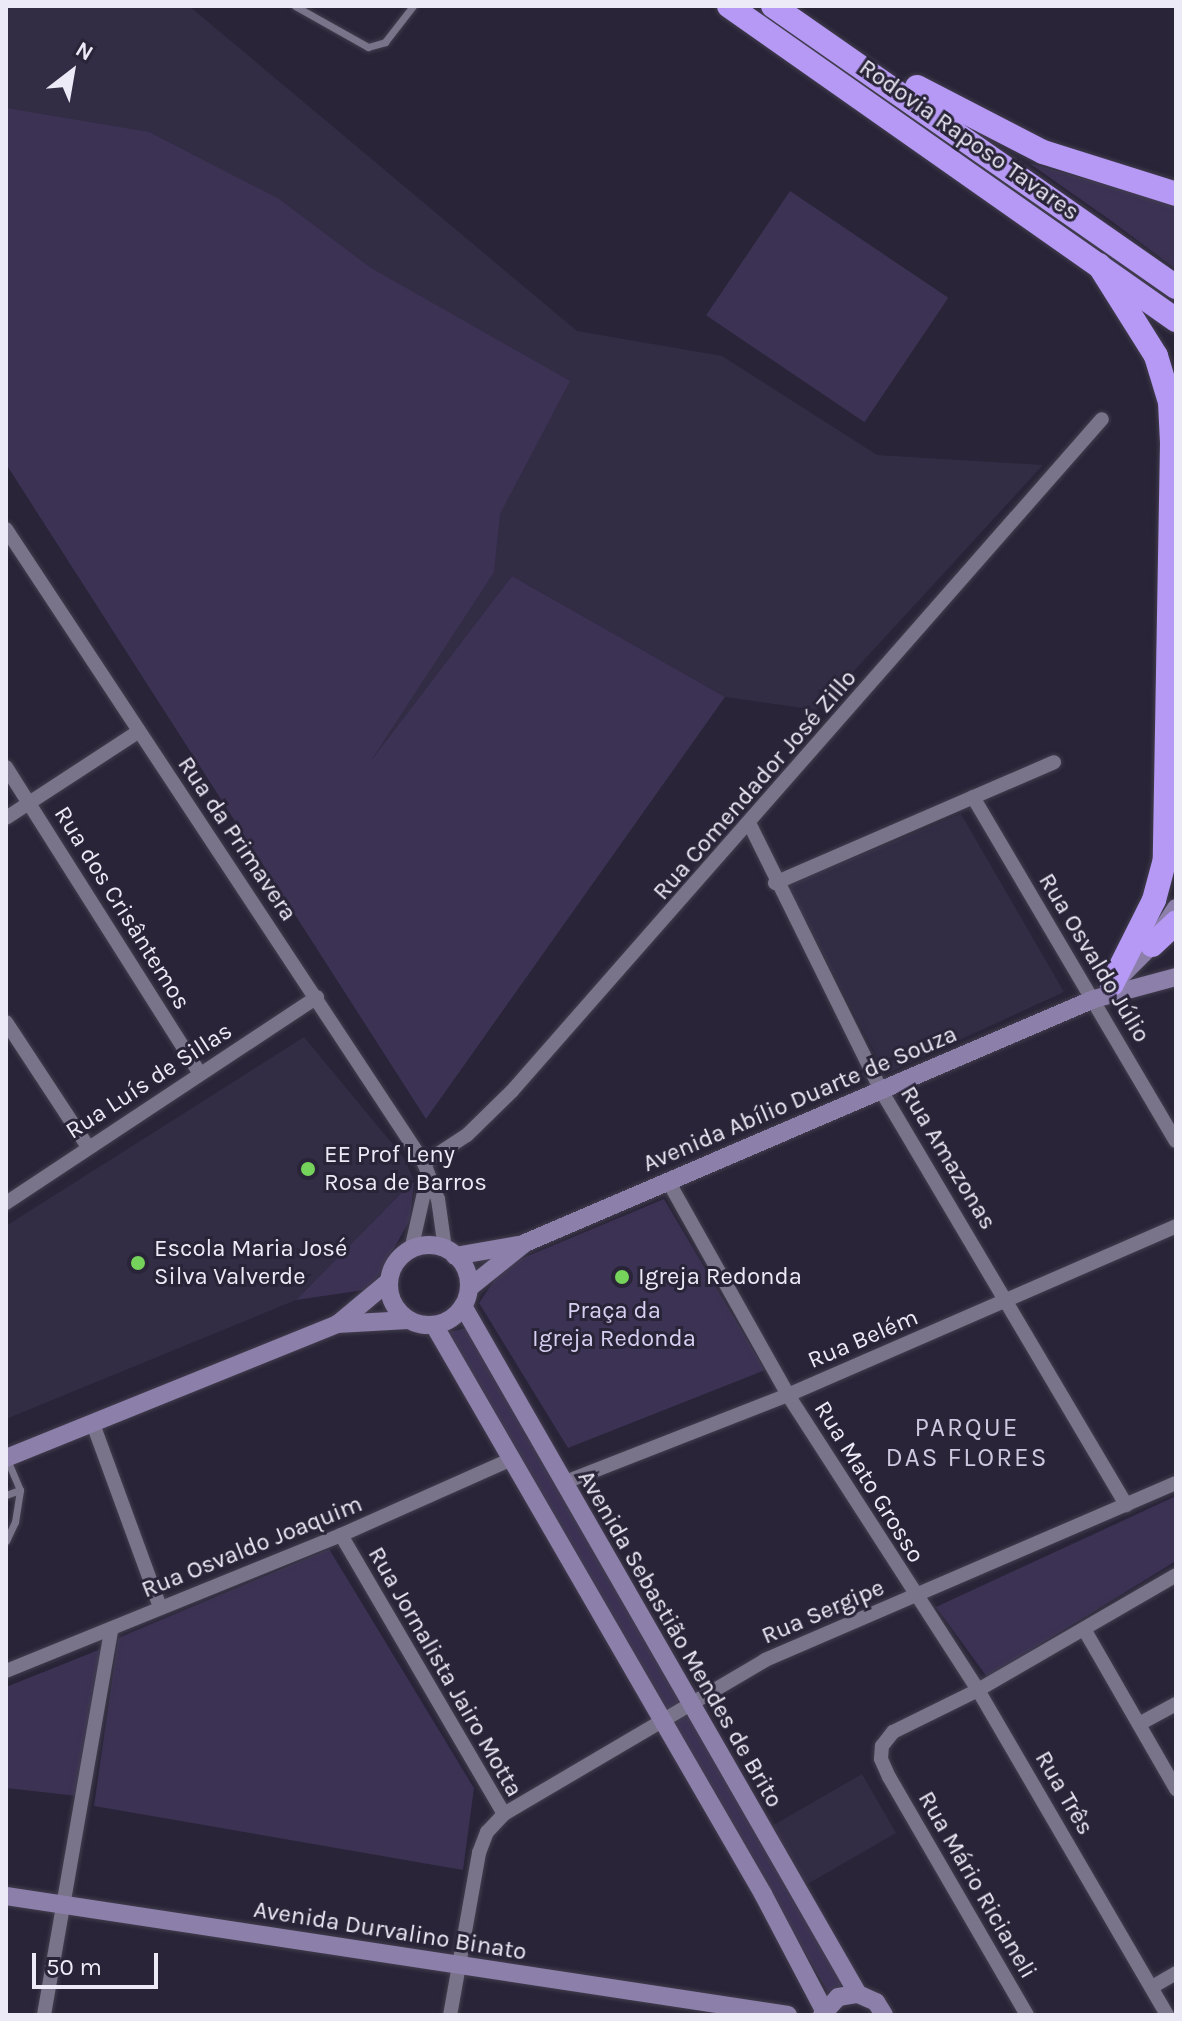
<!DOCTYPE html>
<html>
<head>
<meta charset="utf-8">
<style>
	body { margin:0 }
	#map { position:relative; width:1182px; height:2021px; overflow:hidden; background:#292437; font-family:Karla,sans-serif }
	div>[style] { position:absolute }
	.built>* { inset:0; background:#332c45; transform-origin:0 0 }
	.green>* { inset:0; background:#3c3254; transform-origin:0 0 }
	.roads { filter:drop-shadow(0 0 2px #423e4e) drop-shadow(0 0 2px #423e4e) }
	.service>* { height:7px; margin:-3.5px; padding:0 3.5px; transform-origin:3.5px; border-radius:3.5px; background:#7a748a }
	.minor>* { height:14px; margin:-7px; padding:0 7px; transform-origin:7px; border-radius:7px; background:#7a748a }
	.secondary>* { height:18px; margin:-9px; padding:0 9px; transform-origin:9px; border-radius:9px; background:#8c7faa }
	.secondary>.ring { margin:-9px; padding:0; box-sizing:content-box; background:none; border:18px solid #8c7faa; border-radius:50% }
	.motorway>* { height:24px; margin:-12px; padding:0 12px; transform-origin:12px; border-radius:12px; background:#b599f5 }
	.dots>* { width:22px; height:22px; translate:-50% -50%; box-sizing:border-box; border:4px solid #292437; border-radius:50% }
	span { translate:-50% -50%; white-space:nowrap; text-align:center; line-height:1.15; -webkit-text-stroke:6px #292437; paint-order:stroke }
	.street-label { font-size:24px; color:#edeaf7 }
	.poi-label { font-size:24px; color:#edeaf7 }
	.left { translate:0 -50%; text-align:left }
	.park-label { font-size:24px; color:#d7cef1 }
	.neighbourhood-label { font-size:26px; color:#cdc7e0; letter-spacing:2px }
	.frame { position:absolute; inset:0; border:8px solid #edeaf7; pointer-events:none }
	.north { position:absolute; left:32px; top:32px; width:80px; height:80px; -webkit-text-stroke:6px #292437; paint-order:stroke; rotate:31deg; font-size:22px; font-weight:700; line-height:32px; text-align:center; color:#edeaf7 }
	.north::after { content:''; display:block; margin:auto; width:28px; height:36px; background:#edeaf7; clip-path:polygon(50% 0,100% 100%,50% 72%,0 100%) }
	.scale { position:absolute; left:32px; top:1953px; width:126px; height:36px; box-sizing:border-box; border:4px solid #edeaf7; border-top:0; padding-left:10px; font-size:24px; line-height:28px; white-space:nowrap; color:#edeaf7; -webkit-text-stroke:6px #292437; paint-order:stroke }
</style>
</head>
<body>
<div id="map">
	<div class="built">
		<div style="clip-path:polygon(6px 6px,189px 6px,577px 331px,722px 356px,877px 455px,1043px 465px,818px 710px,725px 697px,512px 576px,370px 762px,193px 591px,6px 251px)"></div>
		<div style="clip-path:polygon(961px 814px,1064px 992px,886px 1074px,787px 885px)"></div>
		<div style="clip-path:polygon(304px 1037px,404px 1158px,414px 1180px,296px 1300px,6px 1419px,6px 1226px)"></div>
		<div style="left:862px;top:1774px;width:68px;height:103px;rotate:60deg"></div>
	</div>
	<div class="green">
		<div style="clip-path:polygon(6px 108px,149px 132px,279px 199px,371px 268px,570px 381px,500px 514px,494px 572px,370px 762px,512px 576px,725px 697px,426px 1119px,6px 464px)"></div>
		<div style="clip-path:polygon(1029px 163px,1176px 204px,1176px 269px,1110px 220px)"></div>
		<div style="left:790px;top:191px;width:191px;height:150px;rotate:34deg"></div>
		<div style="clip-path:polygon(414px 1180px,410px 1220px,377px 1278px,364px 1290px,296px 1300px)"></div>
		<div style="clip-path:polygon(664px 1199px,765px 1370px,568px 1448px,479px 1303px,504px 1266px)"></div>
		<div style="clip-path:polygon(467px 1328px,845px 1983px,828px 1992px,443px 1333px)"></div>
		<div style="clip-path:polygon(1176px 1496px,1176px 1561px,987px 1677px,936px 1607px)"></div>
		<div style="clip-path:polygon(329px 1549px,474px 1788px,463px 1870px,94px 1806px,118px 1638px)"></div>
		<div style="clip-path:polygon(101px 1649px,78px 1796px,6px 1788px,6px 1687px)"></div>
	</div>
	<div class="roads">
		<div class="service">
			<div style="left:295px;top:6px;width:84px;rotate:29.3deg"></div>
			<div style="left:368px;top:47px;width:18px;rotate:-16deg"></div>
			<div style="left:385px;top:42px;width:46px;rotate:-52.1deg"></div>
			<div style="left:6px;top:1495px;width:15px;rotate:-20deg"></div>
			<div style="left:6px;top:1541px;width:21px;rotate:-65deg"></div>
			<div style="left:15px;top:1522px;width:32px;rotate:-81deg"></div>
			<div style="left:20px;top:1490px;width:33px;rotate:-113deg"></div>
		</div>
		<div class="minor">
			<div style="left:6px;top:529px;width:759px;rotate:56.6deg"></div>
			<div style="left:424px;top:1163px;width:39px;rotate:69deg"></div>
			<div style="left:438px;top:1199px;width:50px;rotate:82deg"></div>
			<div style="left:6px;top:767px;width:363px;rotate:57.7deg"></div>
			<div style="left:973px;top:797px;width:399px;rotate:59.5deg"></div>
			<div style="left:6px;top:818px;width:158px;rotate:-33.1deg"></div>
			<div style="left:750px;top:825px;width:298px;rotate:63.7deg"></div>
			<div style="left:882px;top:1092px;width:480px;rotate:59.4deg"></div>
			<div style="left:775px;top:883px;width:304px;rotate:-23.4deg"></div>
			<div style="left:6px;top:1022px;width:149px;rotate:56.7deg"></div>
			<div style="left:424px;top:1163px;width:51px;rotate:-33.1deg"></div>
			<div style="left:467px;top:1135px;width:63px;rotate:-44.4deg"></div>
			<div style="left:512px;top:1091px;width:894px;rotate:-48.72deg"></div>
			<div style="left:668px;top:1181px;width:245px;rotate:60.7deg"></div>
			<div style="left:788px;top:1395px;width:351px;rotate:57.2deg"></div>
			<div style="left:978px;top:1690px;width:376px;rotate:59.8deg"></div>
			<div style="left:6px;top:1203px;width:373px;rotate:-33.5deg"></div>
			<div style="left:411px;top:1250px;width:77px;rotate:-77.2deg"></div>
			<div style="left:93px;top:1424px;width:195px;rotate:69.9deg"></div>
			<div style="left:563px;top:1483px;width:242px;rotate:-21.4deg"></div>
			<div style="left:788px;top:1395px;width:423px;rotate:-23.5deg"></div>
			<div style="left:341px;top:1535px;width:323px;rotate:59.7deg"></div>
			<div style="left:504px;top:1814px;width:25px;rotate:133deg"></div>
			<div style="left:487px;top:1832px;width:22px;rotate:111deg"></div>
			<div style="left:479px;top:1853px;width:165px;rotate:100.1deg"></div>
			<div style="left:1084px;top:1629px;width:185px;rotate:60.1deg"></div>
			<div style="left:6px;top:1671px;width:362px;rotate:-22.1deg"></div>
			<div style="left:341px;top:1535px;width:187px;rotate:-24deg"></div>
			<div style="left:1139px;top:1724px;width:42px;rotate:-28.4deg"></div>
			<div style="left:504px;top:1814px;width:303px;rotate:-30.5deg"></div>
			<div style="left:765px;top:1660px;width:447px;rotate:-23.3deg"></div>
			<div style="left:1152px;top:1987px;width:28px;rotate:-30deg"></div>
			<div style="left:44px;top:2015px;width:391px;rotate:-80.1deg"></div>
			<div style="left:1027px;top:2015px;width:275px;rotate:-120.1deg"></div>
			<div style="left:889px;top:1777px;width:20px;rotate:-114deg"></div>
			<div style="left:881px;top:1759px;width:13px;rotate:-86deg"></div>
			<div style="left:882px;top:1746px;width:18px;rotate:-52deg"></div>
			<div style="left:893px;top:1732px;width:95px;rotate:-26.3deg"></div>
			<div style="left:978px;top:1690px;width:229px;rotate:-30.1deg"></div>
		</div>
		<div class="secondary">
			<div style="left:1123px;top:974px;width:41px;rotate:-45deg"></div>
			<div style="left:1152px;top:945px;width:44px;rotate:-57deg"></div>
			<div class="ring" style="left:389px;top:1245px;width:62px;height:62px"></div>
			<div style="left:455px;top:1256px;width:65px;rotate:-9.8deg"></div>
			<div style="left:469px;top:1288px;width:72px;rotate:-38.8deg"></div>
			<div style="left:525px;top:1243px;width:619px;rotate:-23.21deg"></div>
			<div style="left:1094px;top:999px;width:85px;rotate:-15deg"></div>
			<div style="left:463px;top:1306px;width:793px;rotate:60.14deg"></div>
			<div style="left:339px;top:1323px;width:64px;rotate:-39.9deg"></div>
			<div style="left:434px;top:1325px;width:657px;rotate:59.96deg"></div>
			<div style="left:763px;top:1894px;width:131px;rotate:62.3deg"></div>
			<div style="left:6px;top:1458px;width:357px;rotate:-22deg"></div>
			<div style="left:337px;top:1324px;width:71px;rotate:-3.2deg"></div>
			<div style="left:6px;top:1896px;width:791px;rotate:8.65deg"></div>
			<div style="left:822px;top:2015px;width:24px;rotate:-48deg"></div>
			<div style="left:838px;top:1997px;width:20px;rotate:-9deg"></div>
			<div style="left:858px;top:1994px;width:20px;rotate:24deg"></div>
			<div style="left:876px;top:2002px;width:15px;rotate:58deg"></div>
		</div>
		<div class="motorway">
			<div style="left:729px;top:6px;width:546px;rotate:35.09deg"></div>
			<div style="left:773px;top:6px;width:491px;rotate:34.9deg"></div>
			<div style="left:917px;top:87px;width:142px;rotate:27.3deg"></div>
			<div style="left:1043px;top:152px;width:139px;rotate:17.5deg"></div>
			<div style="left:1099px;top:265px;width:107px;rotate:57.9deg"></div>
			<div style="left:1156px;top:356px;width:48px;rotate:73.1deg"></div>
			<div style="left:1170px;top:402px;width:41px;rotate:87.2deg"></div>
			<div style="left:1172px;top:443px;width:416px;rotate:91deg"></div>
			<div style="left:1165px;top:859px;width:42px;rotate:105deg"></div>
			<div style="left:1154px;top:900px;width:94px;rotate:116.6deg"></div>
			<div style="left:1152px;top:945px;width:33px;rotate:-43deg"></div>
		</div>
	</div>
	<div class="dots">
		<div style="left:308px;top:1169px;background:#75d25b"></div>
		<div style="left:138px;top:1263px;background:#75d25b"></div>
		<div style="left:622px;top:1277px;background:#75d25b"></div>
	</div>
	<div class="street-label">
		<span style="left:969px;top:140px;rotate:35deg">Rodovia Raposo Tavares</span>
		<span style="left:755px;top:785px;rotate:-49deg">Rua Comendador José Zillo</span>
		<span style="left:237px;top:839px;rotate:56deg">Rua da Primavera</span>
		<span style="left:122px;top:908px;rotate:58deg">Rua dos Crisântemos</span>
		<span style="left:1094px;top:958px;rotate:59deg">Rua Osvaldo Júlio</span>
		<span style="left:149px;top:1081px;rotate:-33deg">Rua Luís de Sillas</span>
		<span style="left:800px;top:1099px;rotate:-23deg">Avenida Abílio Duarte de Souza</span>
		<span style="left:948px;top:1158px;rotate:59deg">Rua Amazonas</span>
		<span style="left:863px;top:1339px;rotate:-23deg">Rua Belém</span>
		<span style="left:869px;top:1482px;rotate:58deg">Rua Mato Grosso</span>
		<span style="left:252px;top:1547px;rotate:-22deg">Rua Osvaldo Joaquim</span>
		<span style="left:823px;top:1612px;rotate:-23deg">Rua Sergipe</span>
		<span style="left:680px;top:1639px;rotate:60deg">Avenida Sebastião Mendes de Brito</span>
		<span style="left:445px;top:1672px;rotate:60deg">Rua Jornalista Jairo Motta</span>
		<span style="left:1064px;top:1793px;rotate:60deg">Rua Três</span>
		<span style="left:977px;top:1885px;rotate:60deg">Rua Mário Ricianeli</span>
		<span style="left:390px;top:1931px;rotate:9deg">Avenida Durvalino Binato</span>
	</div>
	<div class="poi-label">
		<span class="left" style="left:324px;top:1169px">EE Prof Leny<br>Rosa de Barros</span>
		<span class="left" style="left:154px;top:1263px">Escola Maria José<br>Silva Valverde</span>
		<span class="left" style="left:638px;top:1277px">Igreja Redonda</span>
	</div>
	<div class="park-label">
		<span style="left:614px;top:1325px">Praça da<br>Igreja Redonda</span>
	</div>
	<div class="neighbourhood-label">
		<span style="left:967px;top:1443px">PARQUE<br>DAS FLORES</span>
	</div>
	<div class="frame"></div>
	<div class="north">N</div>
	<div class="scale">50 m</div>
</div>
</body>
</html>
